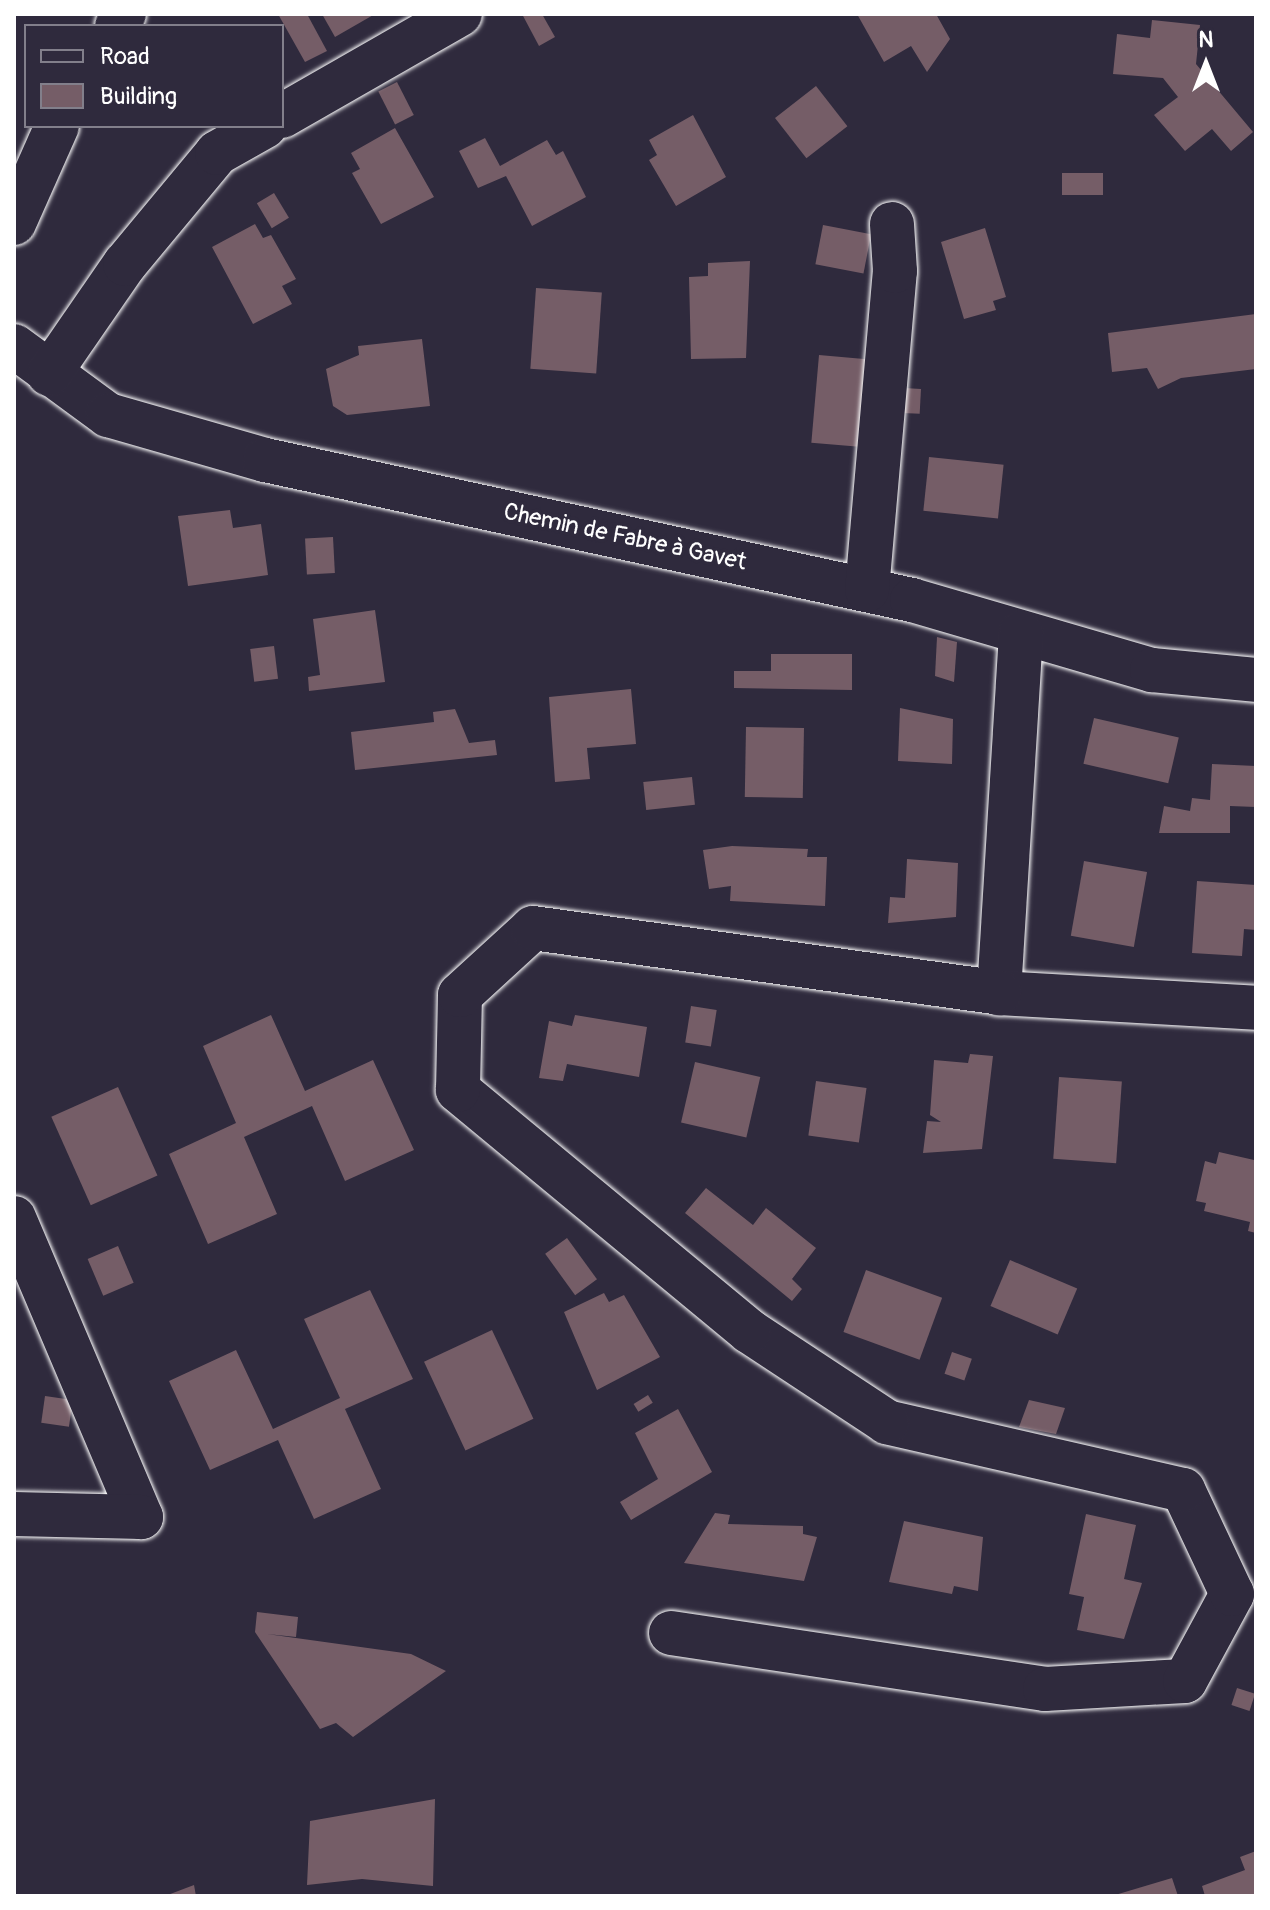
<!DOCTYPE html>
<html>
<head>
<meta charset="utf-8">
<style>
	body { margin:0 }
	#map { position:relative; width:1270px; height:1910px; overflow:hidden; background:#2f2a3d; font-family:Pangolin,sans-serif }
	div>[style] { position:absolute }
	.building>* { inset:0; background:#755d67; transform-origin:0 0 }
	.roads { filter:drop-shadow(0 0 2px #fff) drop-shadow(0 0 2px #fff) }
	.minor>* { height:44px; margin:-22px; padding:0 22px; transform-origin:22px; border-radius:22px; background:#2f2a3d }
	span { translate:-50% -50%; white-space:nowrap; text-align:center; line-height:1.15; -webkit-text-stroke:7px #2f2a3d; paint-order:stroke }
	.street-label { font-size:24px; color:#fff }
	.frame { position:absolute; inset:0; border:16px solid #fff; pointer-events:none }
	.legend { position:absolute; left:24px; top:24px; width:260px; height:104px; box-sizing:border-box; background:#2f2a3d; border:2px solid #827f8b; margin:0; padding:10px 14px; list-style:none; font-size:24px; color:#fff }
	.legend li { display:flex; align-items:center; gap:16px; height:40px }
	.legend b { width:40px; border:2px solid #827f8b }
	.north { position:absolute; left:1166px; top:24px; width:80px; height:80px; -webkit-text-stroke:6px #2f2a3d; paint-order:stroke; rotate:0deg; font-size:22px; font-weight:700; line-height:32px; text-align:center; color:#fff }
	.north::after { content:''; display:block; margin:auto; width:28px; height:36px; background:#fff; clip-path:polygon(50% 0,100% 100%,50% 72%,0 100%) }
</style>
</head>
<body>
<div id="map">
	<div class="building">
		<div style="clip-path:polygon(278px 14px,307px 14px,327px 51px,305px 62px)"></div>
		<div style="clip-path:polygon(322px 14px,375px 14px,335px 37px)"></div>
		<div style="clip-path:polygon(522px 14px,542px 14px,555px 37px,539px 46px)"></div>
		<div style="clip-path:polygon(857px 14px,936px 14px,950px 39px,927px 72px,911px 46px,884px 62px)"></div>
		<div style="clip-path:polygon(1152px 20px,1200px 25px,1196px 64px,1253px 132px,1231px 151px,1212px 129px,1185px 151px,1154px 115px,1178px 97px,1163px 78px,1113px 74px,1117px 34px,1150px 38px)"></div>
		<div style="left:397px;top:82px;width:37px;height:21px;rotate:63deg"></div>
		<div style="left:816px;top:86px;width:51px;height:52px;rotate:52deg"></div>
		<div style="clip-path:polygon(693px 115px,726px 177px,676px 206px,649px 160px,657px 155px,649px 140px)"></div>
		<div style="clip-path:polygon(395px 128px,434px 197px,381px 224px,352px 173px,360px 169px,351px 153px)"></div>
		<div style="clip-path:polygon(485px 138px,500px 166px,547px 140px,556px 155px,563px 151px,586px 197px,532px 226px,506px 176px,478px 188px,459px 151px)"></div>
		<div style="left:1062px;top:173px;width:41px;height:22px"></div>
		<div style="left:274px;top:193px;width:29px;height:20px;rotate:59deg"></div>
		<div style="clip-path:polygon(255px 224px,263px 238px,271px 235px,296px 279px,282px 286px,292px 304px,253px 324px,212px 247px)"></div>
		<div style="left:823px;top:225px;width:49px;height:40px;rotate:11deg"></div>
		<div style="clip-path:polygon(985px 228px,1006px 297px,993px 301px,996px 310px,964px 319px,941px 242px)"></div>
		<div style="clip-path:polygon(750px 261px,746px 358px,691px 359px,689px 277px,708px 276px,708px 263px)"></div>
		<div style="left:536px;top:288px;width:66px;height:81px;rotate:4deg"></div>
		<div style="clip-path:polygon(1256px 314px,1256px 369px,1181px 378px,1158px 389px,1147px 368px,1112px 372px,1108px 333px)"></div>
		<div style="clip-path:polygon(422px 339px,430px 406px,347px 415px,333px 406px,326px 369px,359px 355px,358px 346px)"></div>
		<div style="left:819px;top:355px;width:48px;height:88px;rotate:5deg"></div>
		<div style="left:904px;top:388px;width:17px;height:25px;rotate:3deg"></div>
		<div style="left:929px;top:457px;width:75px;height:54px;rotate:6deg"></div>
		<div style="clip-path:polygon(230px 510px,233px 528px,261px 524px,268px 575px,188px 586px,178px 516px)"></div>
		<div style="left:333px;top:537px;width:36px;height:28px;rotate:87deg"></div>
		<div style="clip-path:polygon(375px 610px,385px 682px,309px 691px,308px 677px,320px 675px,313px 619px)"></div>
		<div style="clip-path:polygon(937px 637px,957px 642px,954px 682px,935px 676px)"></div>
		<div style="left:274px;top:646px;width:33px;height:24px;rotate:83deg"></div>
		<div style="clip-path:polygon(771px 654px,852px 654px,852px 690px,734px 688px,734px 671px,771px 671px)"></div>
		<div style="clip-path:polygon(631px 689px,636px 744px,587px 748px,590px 779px,555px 782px,549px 697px)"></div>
		<div style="clip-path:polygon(900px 708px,953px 719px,952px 764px,898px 761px)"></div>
		<div style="clip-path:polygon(455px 709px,469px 743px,495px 740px,497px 755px,355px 770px,351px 732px,434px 722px,433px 712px)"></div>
		<div style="left:1094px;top:718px;width:87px;height:47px;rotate:13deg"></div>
		<div style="left:746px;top:727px;width:58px;height:70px;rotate:1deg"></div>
		<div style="clip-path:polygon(1212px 764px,1256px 766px,1256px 807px,1230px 806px,1230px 833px,1159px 833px,1164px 806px,1190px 811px,1192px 798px,1210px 800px)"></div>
		<div style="left:692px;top:777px;width:28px;height:49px;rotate:84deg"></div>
		<div style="clip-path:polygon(732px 846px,808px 849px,807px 857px,827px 857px,825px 906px,730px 901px,731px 886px,709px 889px,703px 850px)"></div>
		<div style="clip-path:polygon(907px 859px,958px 863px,956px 917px,888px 923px,890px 897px,905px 898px)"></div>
		<div style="left:1084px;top:861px;width:64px;height:76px;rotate:10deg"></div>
		<div style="clip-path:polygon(1197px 881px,1256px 885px,1256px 930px,1244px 929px,1242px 956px,1192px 953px)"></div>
		<div style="left:691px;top:1006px;width:26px;height:37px;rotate:9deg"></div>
		<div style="clip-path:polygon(271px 1015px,305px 1091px,373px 1060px,414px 1150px,345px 1181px,312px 1106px,244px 1137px,277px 1214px,208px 1244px,169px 1154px,236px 1123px,203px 1046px)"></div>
		<div style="clip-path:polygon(575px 1015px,647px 1027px,639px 1077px,567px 1064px,563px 1081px,539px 1078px,549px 1021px,572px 1026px)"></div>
		<div style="clip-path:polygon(970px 1054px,993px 1056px,982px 1149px,923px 1153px,927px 1121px,941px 1122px,930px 1115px,934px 1060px,968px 1063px)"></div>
		<div style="left:695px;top:1062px;width:67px;height:62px;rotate:13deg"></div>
		<div style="left:1059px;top:1077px;width:63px;height:82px;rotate:4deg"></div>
		<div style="left:816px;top:1081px;width:51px;height:55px;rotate:8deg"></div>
		<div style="left:118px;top:1087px;width:97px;height:73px;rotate:66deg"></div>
		<div style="clip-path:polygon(1219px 1152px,1254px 1160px,1256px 1233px,1248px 1231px,1250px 1222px,1204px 1211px,1206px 1203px,1196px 1201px,1205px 1161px,1216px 1164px)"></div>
		<div style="clip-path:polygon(706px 1188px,753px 1225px,766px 1208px,816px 1248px,792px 1279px,802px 1289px,792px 1301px,685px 1213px)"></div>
		<div style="left:567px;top:1238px;width:51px;height:27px;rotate:54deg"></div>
		<div style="left:118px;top:1246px;width:40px;height:33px;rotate:67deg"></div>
		<div style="left:1010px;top:1260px;width:73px;height:50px;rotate:23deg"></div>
		<div style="left:866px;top:1270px;width:81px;height:66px;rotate:20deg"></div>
		<div style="clip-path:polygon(370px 1290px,413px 1379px,345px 1409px,381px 1489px,314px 1519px,278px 1440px,210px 1470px,169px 1381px,236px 1350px,273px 1429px,340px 1398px,304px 1319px)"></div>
		<div style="clip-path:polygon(604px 1293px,609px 1302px,624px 1295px,660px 1357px,597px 1390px,564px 1312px)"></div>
		<div style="left:492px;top:1330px;width:98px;height:75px;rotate:65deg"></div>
		<div style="left:952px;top:1352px;width:21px;height:23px;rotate:19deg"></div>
		<div style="left:648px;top:1395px;width:9px;height:17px;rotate:58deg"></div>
		<div style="left:45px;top:1396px;width:28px;height:27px;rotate:8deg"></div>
		<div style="clip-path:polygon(1029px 1400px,1065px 1408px,1056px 1434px,1019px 1427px)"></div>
		<div style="clip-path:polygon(678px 1409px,712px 1472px,631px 1520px,620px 1502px,658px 1479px,635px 1433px)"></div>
		<div style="clip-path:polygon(715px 1513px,730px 1515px,728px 1524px,803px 1526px,803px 1534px,817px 1537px,804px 1581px,684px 1563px)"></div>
		<div style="clip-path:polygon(1086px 1514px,1136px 1525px,1124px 1579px,1142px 1583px,1124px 1639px,1077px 1630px,1084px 1597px,1069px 1594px)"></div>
		<div style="clip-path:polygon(904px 1521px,983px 1537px,978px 1591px,954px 1586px,952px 1594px,889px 1582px)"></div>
		<div style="clip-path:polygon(257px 1612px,298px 1617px,296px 1637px,267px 1634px,411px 1654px,446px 1671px,353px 1737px,336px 1723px,320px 1729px,255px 1632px)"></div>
		<div style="left:1237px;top:1688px;width:19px;height:18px;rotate:18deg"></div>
		<div style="clip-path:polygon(435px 1799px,433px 1886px,362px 1879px,307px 1885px,310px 1821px)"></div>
		<div style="clip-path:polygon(1256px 1851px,1256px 1896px,1205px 1896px,1202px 1886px,1245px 1870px,1240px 1857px)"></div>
		<div style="clip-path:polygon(1172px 1878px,1178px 1896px,1115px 1896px,1115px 1895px)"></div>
		<div style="clip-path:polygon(194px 1885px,196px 1896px,165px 1896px)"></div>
	</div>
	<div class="roads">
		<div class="minor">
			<div style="left:117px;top:26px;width:14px;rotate:-60deg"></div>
			<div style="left:282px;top:116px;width:205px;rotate:-29.8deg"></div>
			<div style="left:14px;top:223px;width:106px;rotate:-66.1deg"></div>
			<div style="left:14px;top:346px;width:117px;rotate:36.3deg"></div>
			<div style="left:108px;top:415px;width:163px;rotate:16deg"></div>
			<div style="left:265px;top:460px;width:662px;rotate:12.21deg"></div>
			<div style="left:912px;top:600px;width:250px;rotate:16.3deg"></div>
			<div style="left:1152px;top:670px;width:104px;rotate:5.5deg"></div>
			<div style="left:49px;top:374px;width:134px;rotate:-55.4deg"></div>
			<div style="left:125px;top:264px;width:144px;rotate:-50.3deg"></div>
			<div style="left:217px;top:153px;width:55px;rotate:-29.4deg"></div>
			<div style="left:867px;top:590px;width:320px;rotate:-85deg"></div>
			<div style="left:895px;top:271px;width:47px;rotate:-93.7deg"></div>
			<div style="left:1021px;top:633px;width:361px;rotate:93.5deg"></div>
			<div style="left:999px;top:993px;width:257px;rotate:3.3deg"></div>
			<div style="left:14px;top:1218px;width:325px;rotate:67deg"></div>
			<div style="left:141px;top:1517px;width:127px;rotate:-178.6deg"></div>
			<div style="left:671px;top:1633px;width:378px;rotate:8.5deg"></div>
			<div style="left:1045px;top:1689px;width:140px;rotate:-3.3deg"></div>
			<div style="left:1185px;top:1681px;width:99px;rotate:-61.6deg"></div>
			<div style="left:1232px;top:1594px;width:115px;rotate:-115.2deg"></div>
			<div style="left:1183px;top:1490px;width:304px;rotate:-167.1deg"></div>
			<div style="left:887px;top:1422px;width:165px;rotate:-146.6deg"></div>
			<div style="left:749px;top:1331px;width:378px;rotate:-140.4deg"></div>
			<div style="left:458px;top:1090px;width:95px;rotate:-88.8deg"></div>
			<div style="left:460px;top:995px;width:99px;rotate:-42.5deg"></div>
			<div style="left:533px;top:928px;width:471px;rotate:7.9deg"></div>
		</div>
	</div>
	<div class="street-label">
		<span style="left:625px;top:537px;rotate:12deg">Chemin de Fabre à Gavet</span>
	</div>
	<div class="frame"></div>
	<ul class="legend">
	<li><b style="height:10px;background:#2f2a3d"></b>Road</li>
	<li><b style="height:22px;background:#755d67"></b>Building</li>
	</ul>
	<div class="north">N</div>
</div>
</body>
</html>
